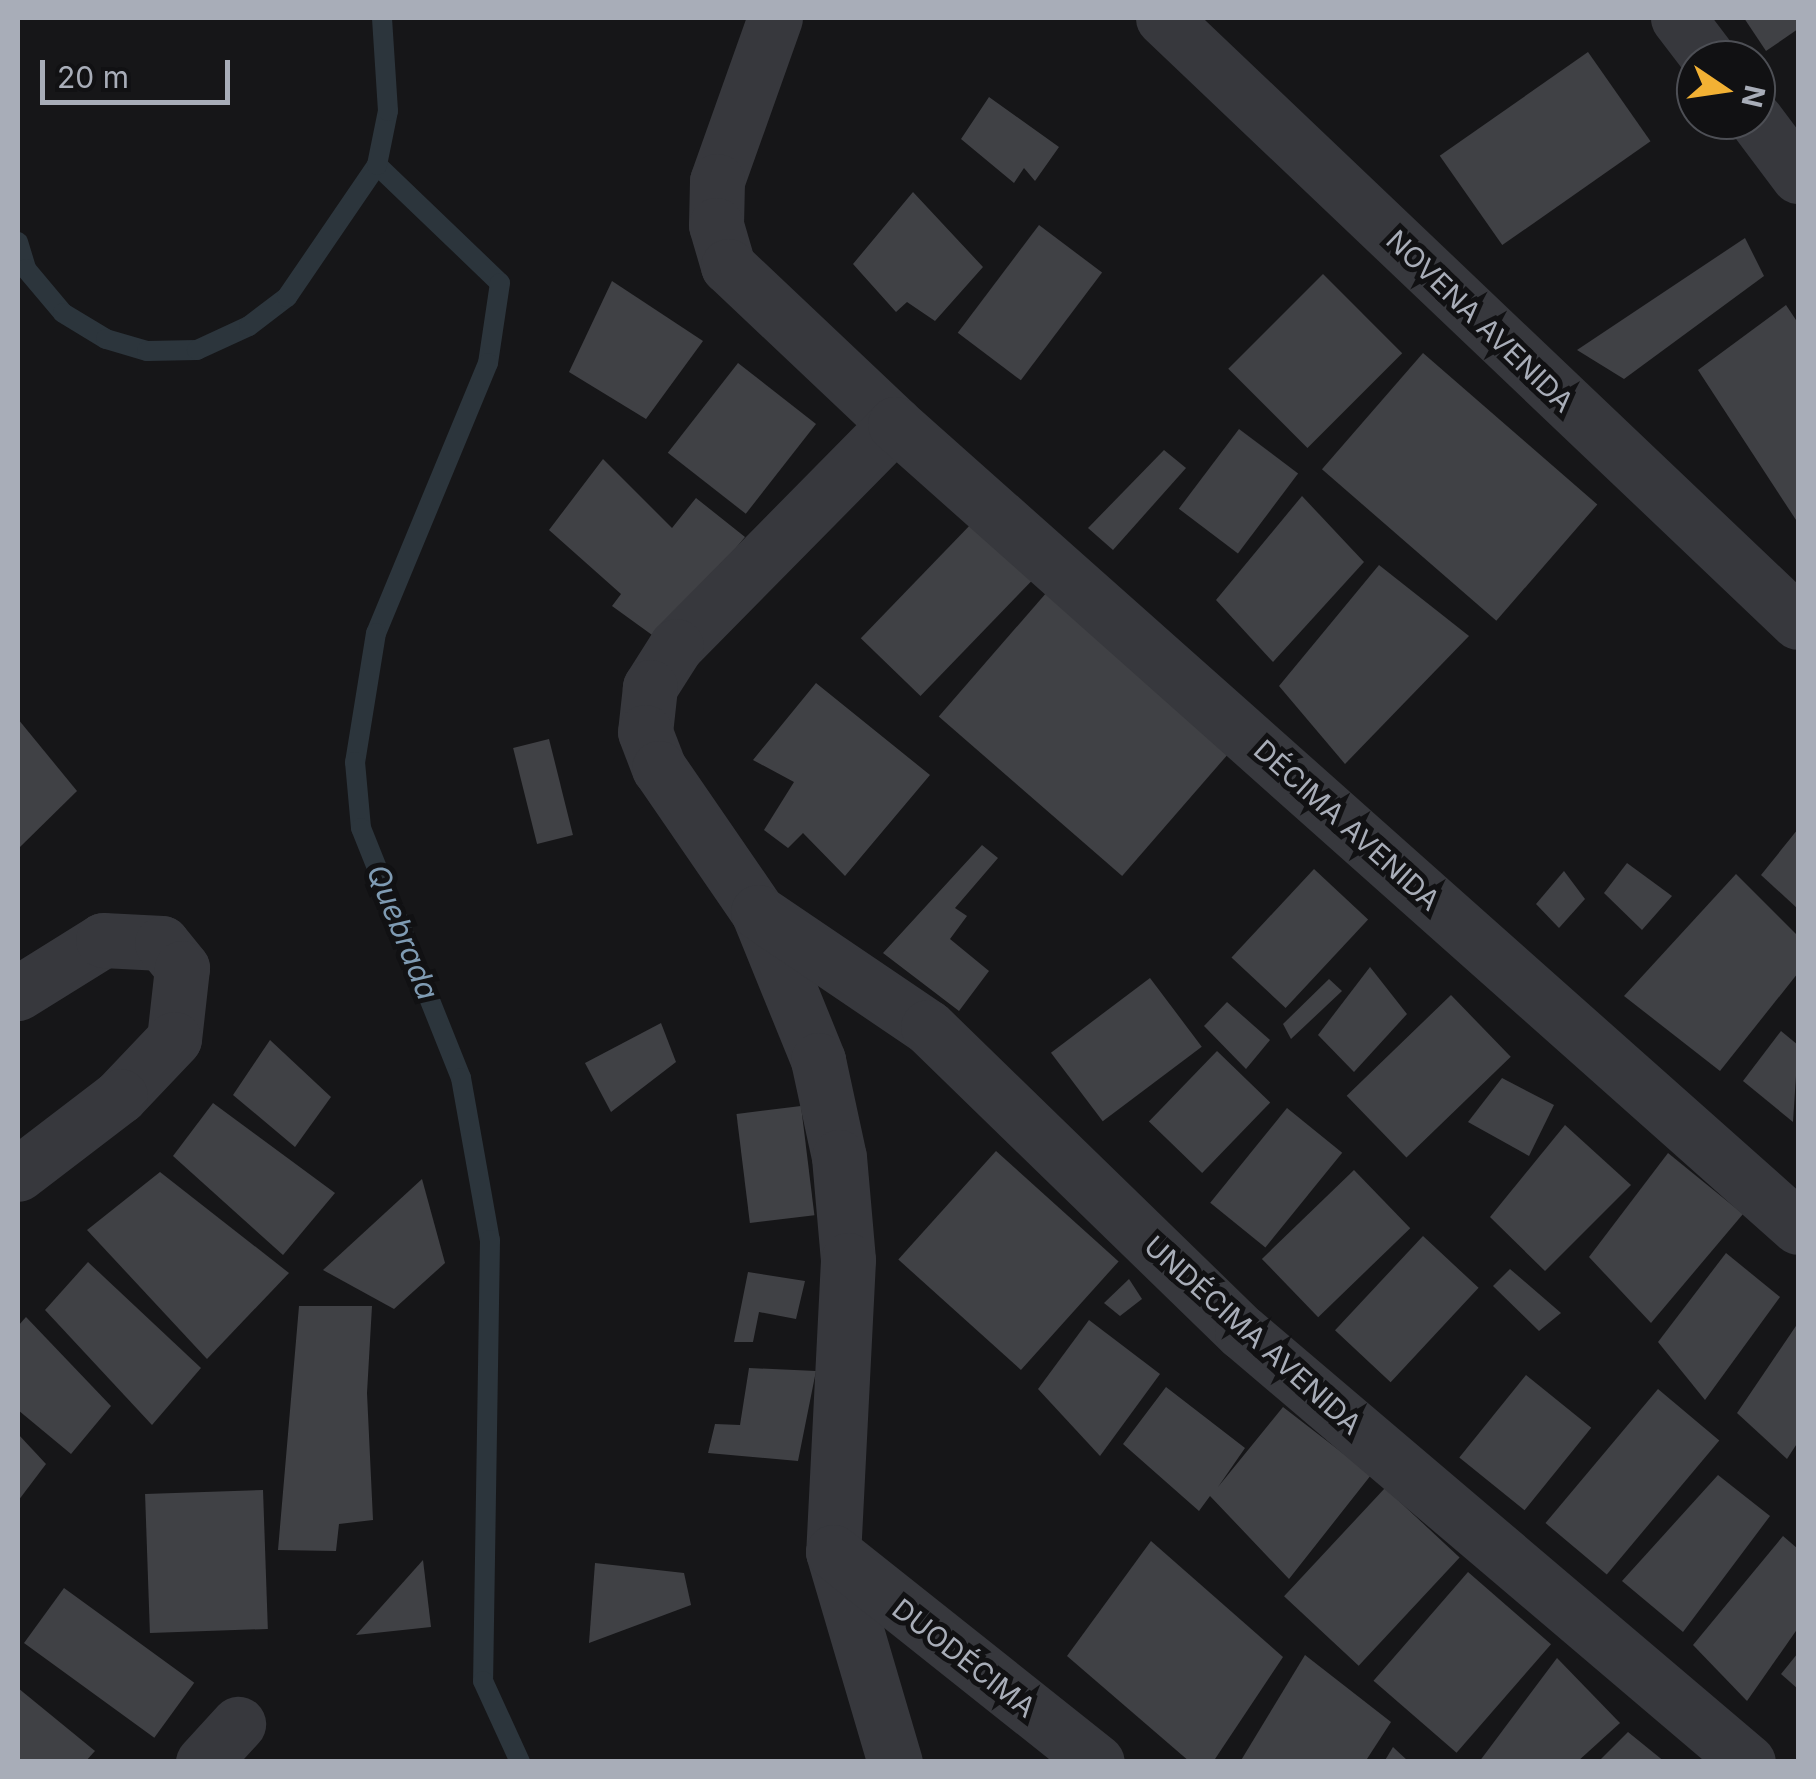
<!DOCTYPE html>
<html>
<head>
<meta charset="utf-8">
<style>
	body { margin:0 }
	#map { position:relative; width:1816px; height:1779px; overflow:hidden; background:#161618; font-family:Inter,sans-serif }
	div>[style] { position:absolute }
	.stream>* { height:20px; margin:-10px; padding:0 10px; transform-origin:10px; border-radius:10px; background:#2c353c }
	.building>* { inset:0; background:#404145; transform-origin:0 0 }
	.minor>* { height:55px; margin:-27.5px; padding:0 27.5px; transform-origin:27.5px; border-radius:27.5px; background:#37383d }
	span { translate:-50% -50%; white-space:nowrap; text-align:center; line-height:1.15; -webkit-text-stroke:10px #111113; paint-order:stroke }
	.street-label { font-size:28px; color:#a8adb8 }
	.water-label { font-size:30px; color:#7f9bb3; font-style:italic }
	.frame { position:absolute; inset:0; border:20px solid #a8adb8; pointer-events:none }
	.north { position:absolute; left:1676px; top:40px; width:100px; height:100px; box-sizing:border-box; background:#111113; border:2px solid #4d4f55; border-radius:50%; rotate:103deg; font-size:28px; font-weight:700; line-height:40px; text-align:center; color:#a8adb8 }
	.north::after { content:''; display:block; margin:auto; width:35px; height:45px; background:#f2b134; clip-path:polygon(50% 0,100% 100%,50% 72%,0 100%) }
	.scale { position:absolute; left:40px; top:60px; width:190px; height:45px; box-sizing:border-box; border:5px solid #a8adb8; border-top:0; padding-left:12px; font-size:30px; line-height:35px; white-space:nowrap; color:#a8adb8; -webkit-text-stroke:8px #111113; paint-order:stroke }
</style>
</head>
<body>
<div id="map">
	<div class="stream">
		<div style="left:377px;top:165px;width:170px;rotate:43.8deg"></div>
		<div style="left:500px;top:283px;width:81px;rotate:98.5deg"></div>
		<div style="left:488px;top:363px;width:292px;rotate:112.5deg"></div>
		<div style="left:376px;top:633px;width:131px;rotate:99.2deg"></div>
		<div style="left:355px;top:762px;width:66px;rotate:84.8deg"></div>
		<div style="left:361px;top:828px;width:269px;rotate:68.2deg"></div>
		<div style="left:461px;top:1078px;width:165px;rotate:79.9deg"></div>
		<div style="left:490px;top:1240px;width:441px;rotate:90.9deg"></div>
		<div style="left:483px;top:1681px;width:89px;rotate:65.4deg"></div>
		<div style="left:18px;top:242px;width:28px;rotate:73deg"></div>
		<div style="left:26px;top:269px;width:57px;rotate:49.9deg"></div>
		<div style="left:63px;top:313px;width:50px;rotate:31.2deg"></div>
		<div style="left:106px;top:339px;width:43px;rotate:16.3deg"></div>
		<div style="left:147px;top:351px;width:50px;rotate:-1.1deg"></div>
		<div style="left:197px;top:350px;width:57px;rotate:-24.8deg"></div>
		<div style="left:249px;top:326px;width:48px;rotate:-37.3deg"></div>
		<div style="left:287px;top:297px;width:160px;rotate:-55.7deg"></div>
		<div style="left:377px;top:165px;width:55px;rotate:-78.5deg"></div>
		<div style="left:388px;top:111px;width:93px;rotate:-93.7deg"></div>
	</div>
	<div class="building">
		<div style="clip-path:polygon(1744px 18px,1798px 18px,1798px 29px,1766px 51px)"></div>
		<div style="left:1588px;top:52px;width:109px;height:181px;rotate:55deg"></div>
		<div style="clip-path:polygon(989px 97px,1059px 147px,1035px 181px,1024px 168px,1014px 183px,961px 139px)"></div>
		<div style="clip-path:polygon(913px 192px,983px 267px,935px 321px,907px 302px,896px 312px,853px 264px)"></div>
		<div style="left:1039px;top:225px;width:79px;height:135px;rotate:37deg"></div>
		<div style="clip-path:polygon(1745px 238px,1764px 276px,1624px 379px,1577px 350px)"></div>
		<div style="left:1323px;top:274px;width:112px;height:134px;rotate:45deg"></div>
		<div style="clip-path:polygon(612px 281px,703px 341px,646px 419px,569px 372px)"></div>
		<div style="clip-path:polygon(1786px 305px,1798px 323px,1798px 523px,1698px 370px)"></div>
		<div style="left:1423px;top:353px;width:231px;height:154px;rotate:41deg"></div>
		<div style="left:738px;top:363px;width:99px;height:114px;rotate:38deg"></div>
		<div style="left:1239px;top:429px;width:74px;height:100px;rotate:37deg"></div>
		<div style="clip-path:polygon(1164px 450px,1186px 468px,1113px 550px,1088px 528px)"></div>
		<div style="clip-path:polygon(603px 459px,672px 528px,696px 498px,745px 537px,659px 640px,612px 606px,621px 594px,549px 530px)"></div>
		<div style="clip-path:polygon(1302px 496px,1364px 562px,1273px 662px,1216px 600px)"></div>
		<div style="left:974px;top:521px;width:83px;height:163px;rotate:44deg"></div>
		<div style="clip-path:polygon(1379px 565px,1469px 636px,1345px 764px,1279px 686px)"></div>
		<div style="left:1047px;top:592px;width:243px;height:165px;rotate:41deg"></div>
		<div style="clip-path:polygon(816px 683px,930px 775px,845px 876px,803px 833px,788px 848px,764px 830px,794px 782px,753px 760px)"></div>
		<div style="clip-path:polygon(18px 719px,77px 791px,20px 847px,18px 843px)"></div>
		<div style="left:549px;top:739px;width:99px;height:37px;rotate:76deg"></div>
		<div style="clip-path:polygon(1798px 829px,1798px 909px,1761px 875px)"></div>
		<div style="clip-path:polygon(982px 845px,998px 858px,955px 908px,967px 916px,950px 939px,989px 971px,959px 1011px,883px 953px)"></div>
		<div style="clip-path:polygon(1627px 863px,1672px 896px,1642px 930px,1604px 893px)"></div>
		<div style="left:1314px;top:869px;width:74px;height:121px;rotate:43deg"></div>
		<div style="clip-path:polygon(1564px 871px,1585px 899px,1559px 928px,1536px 904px)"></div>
		<div style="clip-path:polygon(1736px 874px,1798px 936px,1798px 973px,1720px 1071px,1624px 996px)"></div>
		<div style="clip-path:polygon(1370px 967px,1407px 1014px,1354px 1072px,1318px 1035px)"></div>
		<div style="left:1150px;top:978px;width:86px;height:124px;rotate:53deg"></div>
		<div style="clip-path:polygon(1329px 979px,1342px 991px,1291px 1039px,1283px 1024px)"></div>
		<div style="left:1451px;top:995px;width:86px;height:145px;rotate:46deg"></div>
		<div style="clip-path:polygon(1227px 1002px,1270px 1040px,1246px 1069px,1204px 1026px)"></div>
		<div style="clip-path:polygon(661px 1023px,676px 1062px,611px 1112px,585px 1063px)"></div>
		<div style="clip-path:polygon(1781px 1031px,1798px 1045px,1793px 1122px,1743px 1081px)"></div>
		<div style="clip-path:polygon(270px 1040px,331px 1097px,295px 1147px,233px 1095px)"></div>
		<div style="left:1217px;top:1051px;width:74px;height:98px;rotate:44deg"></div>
		<div style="clip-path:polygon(1502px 1078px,1554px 1105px,1529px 1156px,1468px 1122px)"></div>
		<div style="clip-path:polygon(213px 1103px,335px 1193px,283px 1255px,173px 1156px)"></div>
		<div style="left:801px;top:1106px;width:110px;height:65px;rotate:83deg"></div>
		<div style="left:1287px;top:1108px;width:71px;height:122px;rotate:39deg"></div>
		<div style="clip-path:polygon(1565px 1125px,1631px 1185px,1545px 1271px,1490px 1217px)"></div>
		<div style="left:996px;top:1151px;width:165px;height:146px;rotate:42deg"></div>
		<div style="clip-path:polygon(1668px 1153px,1743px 1214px,1651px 1323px,1589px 1257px)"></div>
		<div style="left:1354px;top:1170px;width:81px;height:128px;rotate:46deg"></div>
		<div style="clip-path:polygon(160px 1172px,289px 1273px,207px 1359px,87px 1230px)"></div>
		<div style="clip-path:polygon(422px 1179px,445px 1263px,394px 1309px,323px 1270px)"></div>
		<div style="left:1423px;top:1236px;width:76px;height:129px;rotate:43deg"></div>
		<div style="clip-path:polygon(1726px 1253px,1780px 1297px,1705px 1400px,1658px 1342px)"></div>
		<div style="clip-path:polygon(88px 1262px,201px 1368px,152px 1425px,45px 1310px)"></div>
		<div style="clip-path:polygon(1510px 1269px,1561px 1313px,1539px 1331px,1493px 1286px)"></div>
		<div style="clip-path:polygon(748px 1272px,805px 1281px,796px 1319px,759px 1312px,753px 1342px,734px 1342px)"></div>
		<div style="clip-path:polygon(1129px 1279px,1142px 1299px,1120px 1316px,1104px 1303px)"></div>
		<div style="clip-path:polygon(299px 1306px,372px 1306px,367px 1393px,373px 1520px,339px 1524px,336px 1551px,278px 1550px)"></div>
		<div style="clip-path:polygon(26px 1317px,111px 1406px,71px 1454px,18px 1410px,18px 1326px)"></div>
		<div style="clip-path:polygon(1089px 1320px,1160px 1374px,1100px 1456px,1038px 1389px)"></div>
		<div style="clip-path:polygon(1798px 1323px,1798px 1442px,1787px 1459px,1737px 1413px)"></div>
		<div style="clip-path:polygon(749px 1368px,816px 1371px,798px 1461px,708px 1453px,715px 1424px,740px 1425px)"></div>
		<div style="left:1526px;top:1375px;width:84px;height:106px;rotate:39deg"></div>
		<div style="clip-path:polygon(1166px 1387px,1245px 1448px,1218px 1487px,1283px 1407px,1371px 1475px,1289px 1579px,1210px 1496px,1199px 1511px,1123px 1444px)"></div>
		<div style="left:1658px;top:1389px;width:80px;height:175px;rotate:40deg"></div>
		<div style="clip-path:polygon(18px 1434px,46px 1464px,18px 1501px)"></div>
		<div style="clip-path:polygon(1718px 1475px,1770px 1516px,1683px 1632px,1622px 1581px)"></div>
		<div style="left:1385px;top:1488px;width:102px;height:148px;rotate:43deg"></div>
		<div style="left:263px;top:1490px;width:139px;height:118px;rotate:88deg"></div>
		<div style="clip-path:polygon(1783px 1536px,1798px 1549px,1798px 1628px,1747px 1701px,1693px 1645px)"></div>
		<div style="clip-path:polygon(1151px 1541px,1283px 1657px,1213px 1762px,1190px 1762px,1067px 1656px)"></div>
		<div style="clip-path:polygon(423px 1560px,431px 1627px,356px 1635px)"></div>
		<div style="clip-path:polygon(595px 1563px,684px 1573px,691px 1605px,589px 1643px)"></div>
		<div style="left:1468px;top:1572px;width:110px;height:144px;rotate:41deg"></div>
		<div style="left:64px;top:1588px;width:161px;height:68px;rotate:36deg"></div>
		<div style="clip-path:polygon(1798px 1653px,1798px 1689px,1781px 1674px)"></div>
		<div style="clip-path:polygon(1305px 1655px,1391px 1722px,1365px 1762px,1240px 1762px)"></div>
		<div style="clip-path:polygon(1557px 1658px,1620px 1723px,1577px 1762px,1479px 1762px)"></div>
		<div style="clip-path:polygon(18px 1688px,95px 1751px,85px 1762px,18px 1762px)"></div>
		<div style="clip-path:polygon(1628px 1732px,1665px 1762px,1598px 1762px)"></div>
		<div style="clip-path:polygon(1393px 1747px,1409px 1762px,1384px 1762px)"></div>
	</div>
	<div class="minor">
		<div style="left:775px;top:18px;width:173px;rotate:109.6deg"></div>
		<div style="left:717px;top:181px;width:44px;rotate:91.3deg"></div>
		<div style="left:716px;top:225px;width:43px;rotate:73.7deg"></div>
		<div style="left:728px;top:266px;width:230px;rotate:43.4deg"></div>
		<div style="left:895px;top:424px;width:312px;rotate:134.6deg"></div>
		<div style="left:676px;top:646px;width:49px;rotate:122.4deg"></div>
		<div style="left:650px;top:687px;width:45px;rotate:96.3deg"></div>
		<div style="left:645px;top:732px;width:39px;rotate:69deg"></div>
		<div style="left:659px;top:768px;width:175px;rotate:55.5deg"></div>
		<div style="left:758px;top:912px;width:160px;rotate:67.9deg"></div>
		<div style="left:818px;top:1060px;width:99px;rotate:77.8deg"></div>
		<div style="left:839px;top:1157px;width:103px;rotate:85deg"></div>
		<div style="left:848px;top:1260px;width:292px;rotate:92.9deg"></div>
		<div style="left:833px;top:1552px;width:219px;rotate:73.6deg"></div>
		<div style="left:1163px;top:18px;width:876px;rotate:43.57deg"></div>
		<div style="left:1678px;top:18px;width:53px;rotate:52.7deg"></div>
		<div style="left:1756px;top:120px;width:70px;rotate:53.1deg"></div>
		<div style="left:895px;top:424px;width:1208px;rotate:41.65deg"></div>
		<div style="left:758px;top:912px;width:205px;rotate:34.1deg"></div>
		<div style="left:928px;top:1027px;width:438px;rotate:44.2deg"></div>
		<div style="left:1242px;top:1332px;width:664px;rotate:40.36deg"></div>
		<div style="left:18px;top:993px;width:100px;rotate:-31.9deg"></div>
		<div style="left:103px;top:940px;width:59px;rotate:2.9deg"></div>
		<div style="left:162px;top:943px;width:32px;rotate:51deg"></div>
		<div style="left:182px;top:968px;width:71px;rotate:96.4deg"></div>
		<div style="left:174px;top:1039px;width:79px;rotate:133.5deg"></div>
		<div style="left:120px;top:1096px;width:128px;rotate:142.6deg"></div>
		<div style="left:833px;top:1552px;width:337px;rotate:38.5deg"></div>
		<div style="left:203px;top:1762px;width:52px;rotate:-47.4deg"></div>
	</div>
	<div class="street-label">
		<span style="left:1480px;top:321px;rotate:44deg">NOVENA AVENIDA</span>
		<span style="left:1347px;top:825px;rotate:42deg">DÉCIMA AVENIDA</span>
		<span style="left:1253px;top:1335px;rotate:42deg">UNDÉCIMA AVENIDA</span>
		<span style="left:964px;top:1658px;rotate:38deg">DUODÉCIMA</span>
	</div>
	<div class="water-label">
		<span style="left:403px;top:932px;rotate:68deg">Quebrada</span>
	</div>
	<div class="frame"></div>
	<div class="north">N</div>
	<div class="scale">20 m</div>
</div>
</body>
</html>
